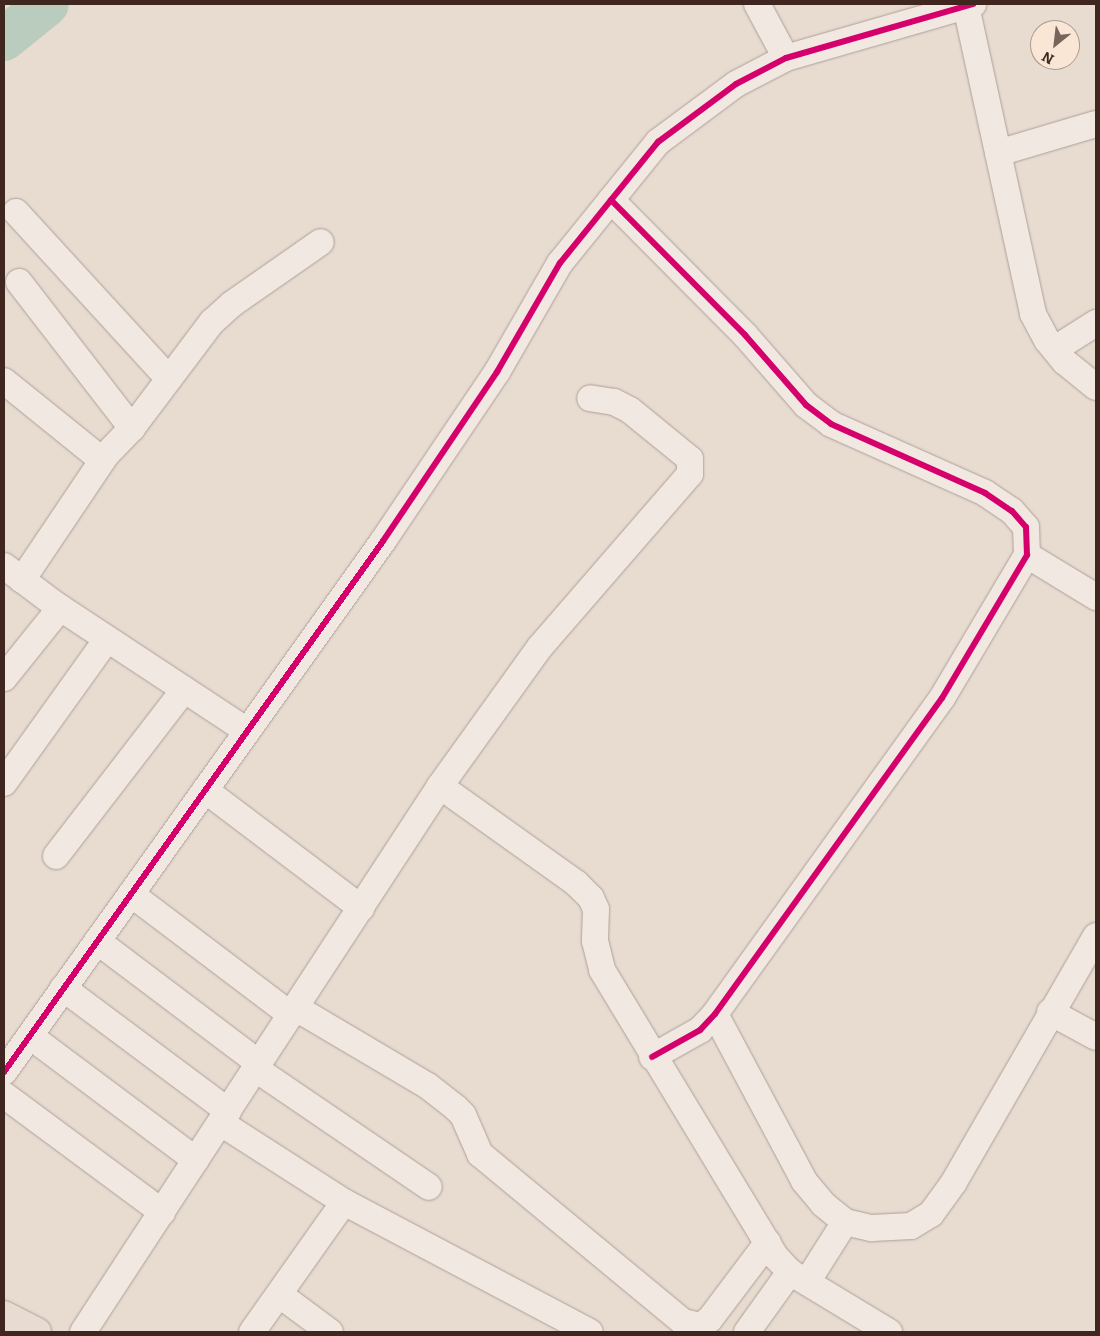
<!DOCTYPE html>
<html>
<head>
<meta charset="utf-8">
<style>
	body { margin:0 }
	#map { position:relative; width:1100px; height:1336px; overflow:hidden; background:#e8dbd0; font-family:Bitter,serif }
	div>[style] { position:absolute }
	.river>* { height:44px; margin:-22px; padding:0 22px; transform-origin:22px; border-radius:22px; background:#baccbd }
	.roads { filter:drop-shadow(0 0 1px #aea098) drop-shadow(0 0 1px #aea098) }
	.street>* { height:26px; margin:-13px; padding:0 13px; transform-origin:13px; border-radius:13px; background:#f0e8e1 }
	.primary>* { height:28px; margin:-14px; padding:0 14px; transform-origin:14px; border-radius:14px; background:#e8dcd2 }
	.cycleway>* { height:6px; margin:-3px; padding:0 3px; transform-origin:3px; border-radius:3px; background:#d6006c }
	span { translate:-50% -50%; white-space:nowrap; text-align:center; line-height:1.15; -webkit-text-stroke:5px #f9e6d5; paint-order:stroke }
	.frame { position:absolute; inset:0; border:5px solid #3f261e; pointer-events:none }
	.north { position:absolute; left:1030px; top:20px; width:50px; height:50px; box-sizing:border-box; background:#f9e6d5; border:1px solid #af998c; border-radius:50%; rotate:209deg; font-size:14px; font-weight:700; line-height:20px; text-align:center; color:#3f261e }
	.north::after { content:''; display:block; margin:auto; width:18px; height:22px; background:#7a655c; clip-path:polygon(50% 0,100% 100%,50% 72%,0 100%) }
</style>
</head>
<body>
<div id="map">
	<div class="river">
		<div style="left:4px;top:39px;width:55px;rotate:-39.1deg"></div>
	</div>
	<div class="roads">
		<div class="street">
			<div style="left:757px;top:4px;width:61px;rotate:61.8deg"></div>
			<div style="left:966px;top:6px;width:315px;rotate:77.7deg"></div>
			<div style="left:1033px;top:314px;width:30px;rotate:62deg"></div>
			<div style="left:1047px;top:340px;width:28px;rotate:51deg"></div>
			<div style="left:1065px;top:362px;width:40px;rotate:39deg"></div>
			<div style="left:998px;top:153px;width:102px;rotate:-16.5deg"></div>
			<div style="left:611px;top:200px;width:190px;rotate:45.2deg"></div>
			<div style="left:745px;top:335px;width:93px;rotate:48.9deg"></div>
			<div style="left:806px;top:405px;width:31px;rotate:37deg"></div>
			<div style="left:831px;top:424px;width:169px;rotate:24.1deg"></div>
			<div style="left:985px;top:493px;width:32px;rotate:34deg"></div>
			<div style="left:1012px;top:511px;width:21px;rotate:49deg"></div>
			<div style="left:1026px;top:527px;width:28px;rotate:88deg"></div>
			<div style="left:1027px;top:555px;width:166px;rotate:120.7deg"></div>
			<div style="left:942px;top:698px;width:389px;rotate:125.7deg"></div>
			<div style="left:715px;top:1014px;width:22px;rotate:133deg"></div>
			<div style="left:700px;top:1030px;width:55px;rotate:150.6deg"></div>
			<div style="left:16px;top:212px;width:225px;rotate:47.5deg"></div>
			<div style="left:19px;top:282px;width:185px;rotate:52.3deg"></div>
			<div style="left:1055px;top:349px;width:49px;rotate:-32.4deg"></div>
			<div style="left:4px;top:381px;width:126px;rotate:38.9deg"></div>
			<div style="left:1027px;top:555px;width:81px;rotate:31.3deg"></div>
			<div style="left:4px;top:566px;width:65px;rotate:36.9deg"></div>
			<div style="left:56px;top:605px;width:229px;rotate:33.4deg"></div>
			<div style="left:22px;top:580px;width:151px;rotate:-56.1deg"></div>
			<div style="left:106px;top:455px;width:37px;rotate:-46deg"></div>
			<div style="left:132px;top:428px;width:133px;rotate:-53deg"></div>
			<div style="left:212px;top:322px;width:27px;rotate:-42deg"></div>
			<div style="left:232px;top:304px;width:108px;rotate:-34.9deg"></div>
			<div style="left:4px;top:678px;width:90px;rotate:-51.3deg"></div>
			<div style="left:4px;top:783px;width:177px;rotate:-54.4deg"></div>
			<div style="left:440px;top:786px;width:167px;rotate:35.5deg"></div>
			<div style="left:576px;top:883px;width:21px;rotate:45deg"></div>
			<div style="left:591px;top:898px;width:12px;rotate:66deg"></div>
			<div style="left:596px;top:909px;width:32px;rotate:92deg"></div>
			<div style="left:595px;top:941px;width:30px;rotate:76deg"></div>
			<div style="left:602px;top:970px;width:336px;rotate:58.8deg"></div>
			<div style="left:776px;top:1257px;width:21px;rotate:47deg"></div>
			<div style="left:790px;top:1272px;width:116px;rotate:31.2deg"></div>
			<div style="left:205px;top:790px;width:196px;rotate:37.1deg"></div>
			<div style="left:56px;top:856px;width:210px;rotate:-52.4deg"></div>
			<div style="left:131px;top:894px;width:201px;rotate:37.1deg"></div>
			<div style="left:97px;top:941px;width:204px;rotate:37deg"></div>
			<div style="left:63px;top:988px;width:206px;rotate:36.7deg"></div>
			<div style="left:296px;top:1008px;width:153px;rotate:30.6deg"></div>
			<div style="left:428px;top:1086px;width:34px;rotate:38deg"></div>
			<div style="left:455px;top:1107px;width:11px;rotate:45deg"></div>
			<div style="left:463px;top:1115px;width:43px;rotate:66.4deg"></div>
			<div style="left:480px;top:1154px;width:264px;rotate:39.6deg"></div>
			<div style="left:683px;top:1322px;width:18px;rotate:13deg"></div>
			<div style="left:701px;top:1326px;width:11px;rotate:-38deg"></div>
			<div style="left:710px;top:1319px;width:96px;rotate:-53deg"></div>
			<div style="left:1050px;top:1012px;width:52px;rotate:28.5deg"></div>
			<div style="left:715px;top:1014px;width:189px;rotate:61.9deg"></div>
			<div style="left:804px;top:1181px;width:30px;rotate:50deg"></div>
			<div style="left:823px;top:1204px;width:28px;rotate:39deg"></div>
			<div style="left:845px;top:1222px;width:28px;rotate:13deg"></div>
			<div style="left:872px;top:1228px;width:39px;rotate:-3deg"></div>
			<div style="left:911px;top:1226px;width:23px;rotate:-31deg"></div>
			<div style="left:931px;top:1214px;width:39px;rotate:-54deg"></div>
			<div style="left:954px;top:1182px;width:284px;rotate:-60deg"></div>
			<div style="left:30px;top:1036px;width:207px;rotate:36.8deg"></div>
			<div style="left:256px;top:1069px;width:209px;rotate:34.3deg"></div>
			<div style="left:4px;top:1072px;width:652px;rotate:-54.48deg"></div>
			<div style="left:383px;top:541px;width:204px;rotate:-56deg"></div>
			<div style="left:497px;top:372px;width:126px;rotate:-60deg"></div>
			<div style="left:560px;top:263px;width:156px;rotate:-51deg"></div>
			<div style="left:658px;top:142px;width:97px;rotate:-36.6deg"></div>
			<div style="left:736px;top:84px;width:56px;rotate:-27.5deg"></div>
			<div style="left:786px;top:58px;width:195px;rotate:-16.1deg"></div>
			<div style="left:4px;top:1095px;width:197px;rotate:36.5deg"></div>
			<div style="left:221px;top:1123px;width:146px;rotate:32.7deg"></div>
			<div style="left:344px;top:1202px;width:278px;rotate:27.9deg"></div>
			<div style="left:807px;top:1282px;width:71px;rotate:-57.7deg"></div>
			<div style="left:280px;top:1295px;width:62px;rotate:36.5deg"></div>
			<div style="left:83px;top:1332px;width:652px;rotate:-56.82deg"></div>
			<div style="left:440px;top:786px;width:171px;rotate:-54.3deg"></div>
			<div style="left:540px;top:647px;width:229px;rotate:-49.1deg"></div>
			<div style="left:690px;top:474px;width:15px;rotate:-90deg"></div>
			<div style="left:690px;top:459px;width:77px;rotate:-140.8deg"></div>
			<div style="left:630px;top:410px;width:18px;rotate:-153deg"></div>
			<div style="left:614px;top:402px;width:24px;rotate:-171deg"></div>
			<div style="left:252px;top:1332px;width:159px;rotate:-54.7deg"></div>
			<div style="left:747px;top:1332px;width:74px;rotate:-54.4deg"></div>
		</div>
		<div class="primary">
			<div style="left:4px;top:1315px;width:37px;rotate:27deg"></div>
		</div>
	</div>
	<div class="cycleway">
		<div style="left:611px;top:200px;width:190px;rotate:45.2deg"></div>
		<div style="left:745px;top:335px;width:93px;rotate:48.9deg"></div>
		<div style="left:806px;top:405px;width:31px;rotate:37deg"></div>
		<div style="left:831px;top:424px;width:169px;rotate:24.1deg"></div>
		<div style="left:985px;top:493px;width:32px;rotate:34deg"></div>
		<div style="left:1012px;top:511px;width:21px;rotate:49deg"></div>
		<div style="left:1026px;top:527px;width:28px;rotate:88deg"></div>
		<div style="left:1027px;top:555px;width:166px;rotate:120.7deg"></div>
		<div style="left:942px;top:698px;width:389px;rotate:125.7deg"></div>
		<div style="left:715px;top:1014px;width:22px;rotate:133deg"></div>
		<div style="left:700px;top:1030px;width:55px;rotate:150.6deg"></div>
		<div style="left:4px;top:1072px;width:652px;rotate:-54.48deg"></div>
		<div style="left:383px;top:541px;width:204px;rotate:-56deg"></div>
		<div style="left:497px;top:372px;width:126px;rotate:-60deg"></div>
		<div style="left:560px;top:263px;width:156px;rotate:-51deg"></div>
		<div style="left:658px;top:142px;width:97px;rotate:-36.6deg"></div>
		<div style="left:736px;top:84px;width:56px;rotate:-27.5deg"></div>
		<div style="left:786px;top:58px;width:195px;rotate:-16.1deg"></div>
	</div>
	<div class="frame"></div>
	<div class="north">N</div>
</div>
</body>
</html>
